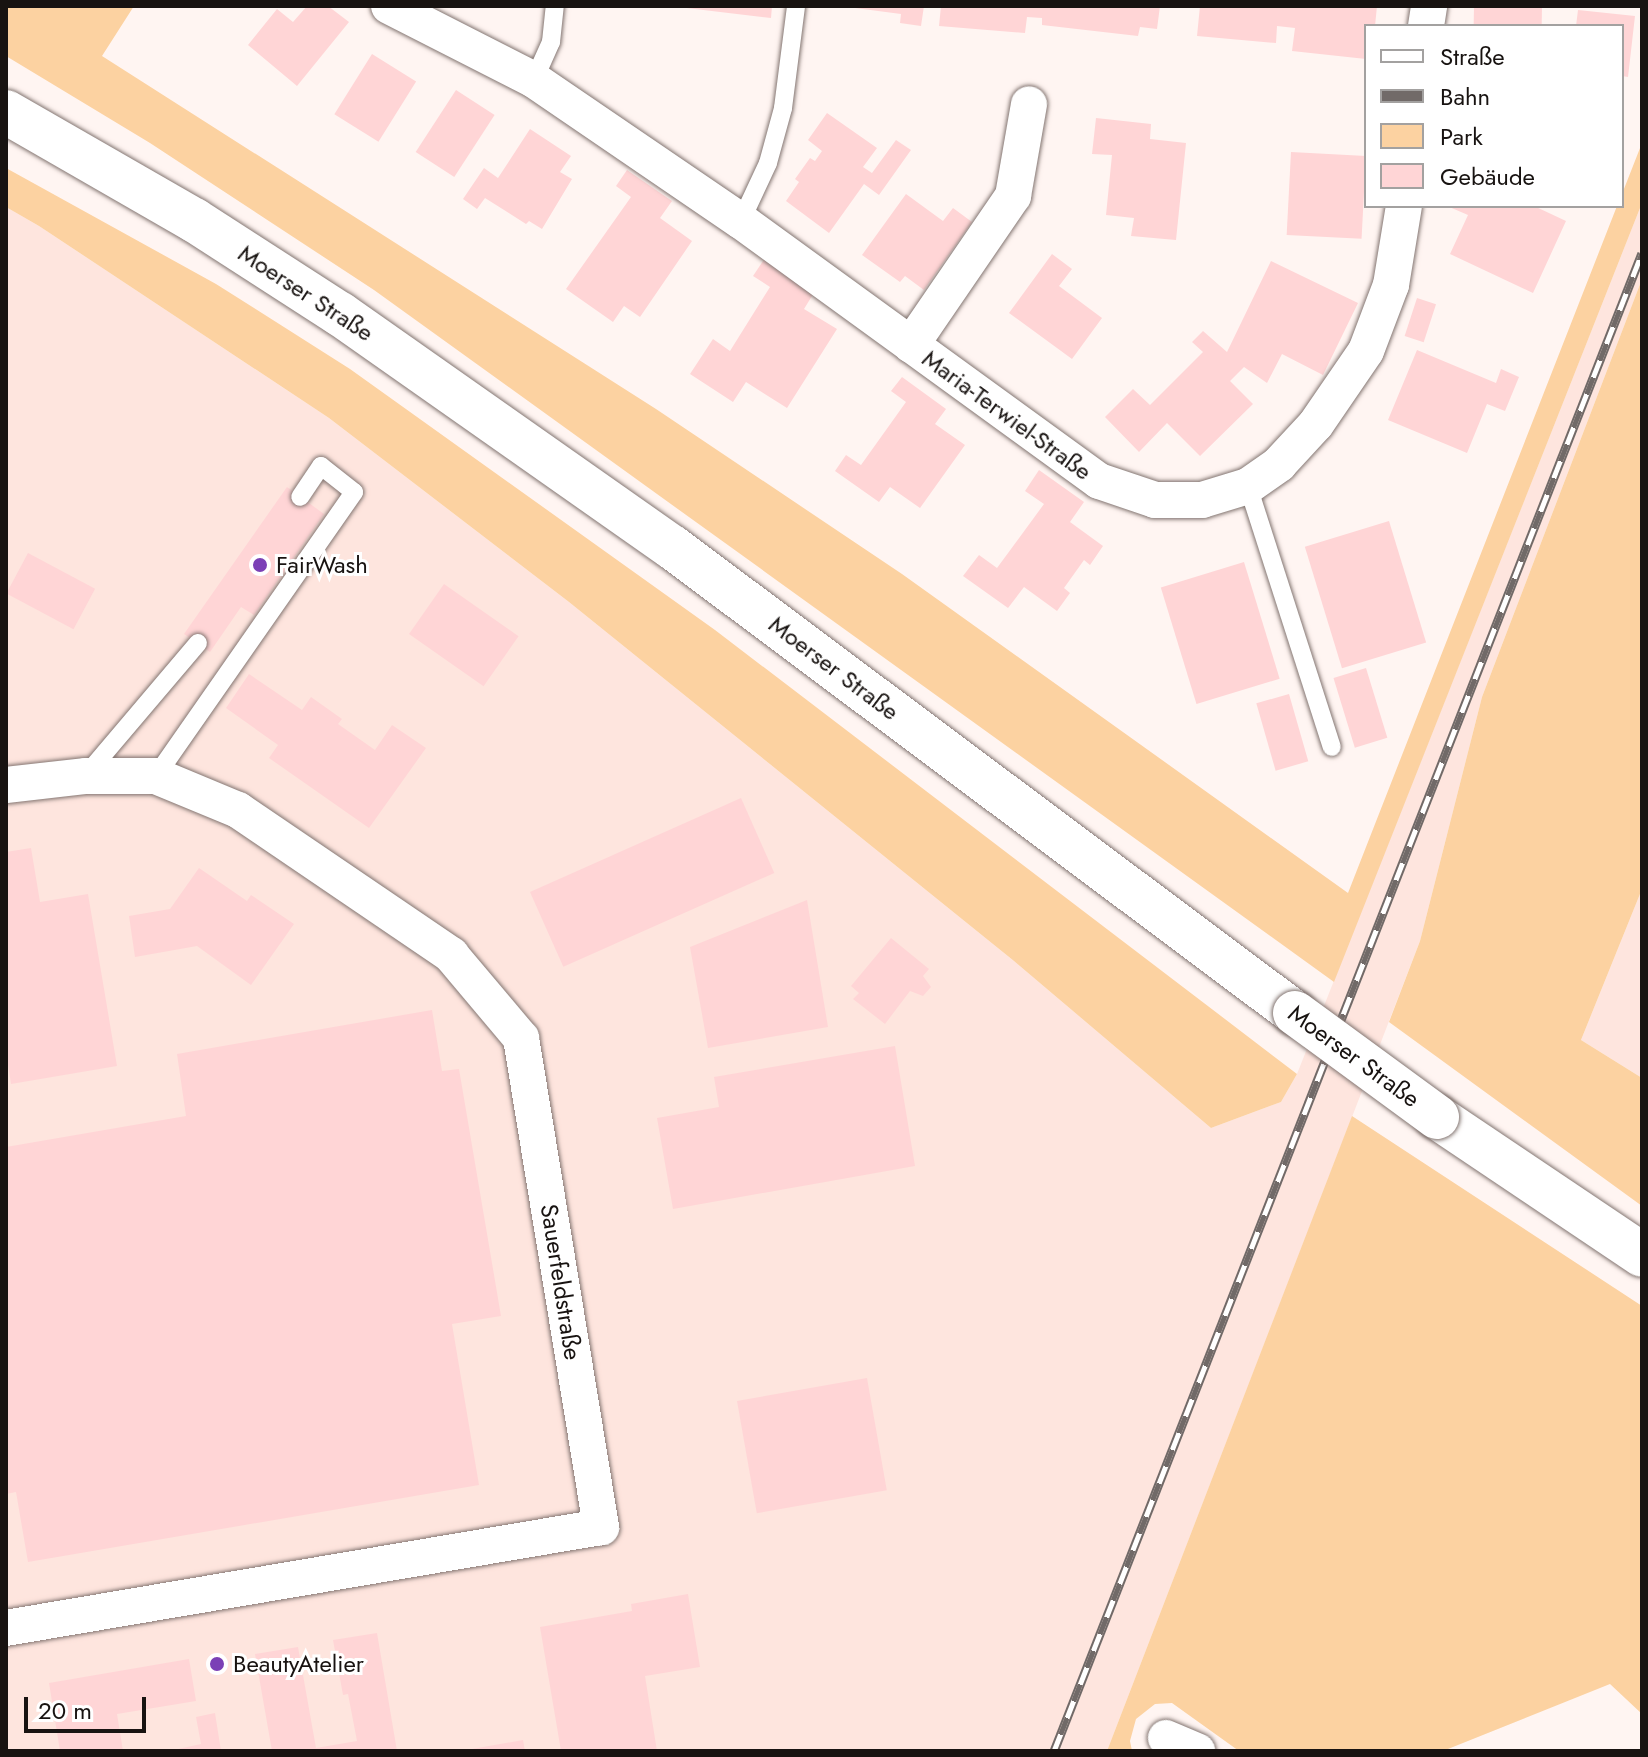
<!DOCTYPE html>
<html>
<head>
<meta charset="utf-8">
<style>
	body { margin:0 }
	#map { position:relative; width:1648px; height:1757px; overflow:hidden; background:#fff5f2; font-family:Jost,sans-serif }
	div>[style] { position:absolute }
	.built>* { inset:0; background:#fee5de }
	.green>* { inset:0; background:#fcd2a1 }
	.building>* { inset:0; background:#ffd5d6; transform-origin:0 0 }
	.roads { filter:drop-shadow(0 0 2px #837571) drop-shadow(0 0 2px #837571) }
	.service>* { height:18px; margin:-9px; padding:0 9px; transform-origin:9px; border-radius:9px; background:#fff }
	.minor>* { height:36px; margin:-18px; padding:0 18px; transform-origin:18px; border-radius:18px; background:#fff }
	.secondary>* { height:44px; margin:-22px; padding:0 22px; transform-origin:22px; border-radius:22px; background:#fff }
	.rail>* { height:9px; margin-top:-4.5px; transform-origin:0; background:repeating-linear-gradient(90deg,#fff 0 18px,#716a68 0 36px); box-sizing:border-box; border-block:2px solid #716a68 }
	.bridges { filter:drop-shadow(0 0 2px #837571) drop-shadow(0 0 2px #837571) }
	.secondary-bridge>* { height:44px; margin:-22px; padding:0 22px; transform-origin:22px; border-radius:22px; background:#fff }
	.dots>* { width:22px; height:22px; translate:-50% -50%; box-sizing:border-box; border:4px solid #fff; border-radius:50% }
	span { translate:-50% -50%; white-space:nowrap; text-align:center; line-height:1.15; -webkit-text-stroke:6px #fff; paint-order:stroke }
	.street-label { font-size:24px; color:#181311 }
	.poi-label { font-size:24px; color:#181311 }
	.left { translate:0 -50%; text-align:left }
	.frame { position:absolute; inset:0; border:8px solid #181311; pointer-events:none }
	.legend { position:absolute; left:1364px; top:24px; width:260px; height:184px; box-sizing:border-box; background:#fff; border:2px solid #a3a1a0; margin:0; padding:10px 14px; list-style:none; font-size:24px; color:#181311 }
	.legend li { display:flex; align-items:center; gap:16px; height:40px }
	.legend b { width:40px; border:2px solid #a3a1a0 }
	.scale { position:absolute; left:24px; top:1697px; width:122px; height:36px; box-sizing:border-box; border:4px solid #181311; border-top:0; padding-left:10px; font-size:24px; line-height:28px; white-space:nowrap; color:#181311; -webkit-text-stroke:6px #fff; paint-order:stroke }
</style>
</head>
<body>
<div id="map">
	<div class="built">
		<div style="clip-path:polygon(1642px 203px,1642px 279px,1482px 697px,1420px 941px,1107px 1751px,6px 1751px,6px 207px,39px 226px,329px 418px,569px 602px,1014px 961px,1211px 1128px,1281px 1102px,1297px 1074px)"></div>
		<div style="clip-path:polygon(1642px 889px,1642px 1078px,1581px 1040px)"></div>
	</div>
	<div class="green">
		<div style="clip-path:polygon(6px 6px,134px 6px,102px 56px,656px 409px,902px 574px,1348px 893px,1617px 206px,1622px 206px,1622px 194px,1642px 143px,1642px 203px,1334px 982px,374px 290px,150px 143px,6px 56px)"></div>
		<div style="clip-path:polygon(6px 168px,216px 284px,350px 369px,715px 630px,1297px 1074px,1281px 1102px,1211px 1128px,1014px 961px,569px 602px,329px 418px,39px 226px,6px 207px)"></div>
		<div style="clip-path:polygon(1642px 279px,1642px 889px,1581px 1040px,1642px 1078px,1642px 1206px,1389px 1022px,1420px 941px,1482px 697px)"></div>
		<div style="clip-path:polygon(1352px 1116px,1642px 1306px,1642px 1714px,1610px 1684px,1443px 1751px,1239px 1751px,1172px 1703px,1155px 1704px,1136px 1719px,1130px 1741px,1132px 1751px,1107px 1751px)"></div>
	</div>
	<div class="building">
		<div style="clip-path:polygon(307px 6px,328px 6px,349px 22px,297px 86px,248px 45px,277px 9px,293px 22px)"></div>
		<div style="clip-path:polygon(670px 6px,772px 6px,771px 18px)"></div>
		<div style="clip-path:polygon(840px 6px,924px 6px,921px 26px,900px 23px,901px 14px)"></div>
		<div style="clip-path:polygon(941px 6px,1160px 6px,1157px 29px,1140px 27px,1138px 36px,1042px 25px,1042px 18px,1027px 17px,1025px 33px,939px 26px)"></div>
		<div style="clip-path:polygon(1200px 6px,1377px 6px,1375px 26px,1366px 26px,1366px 59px,1292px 51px,1295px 28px,1277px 26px,1276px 43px,1197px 36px)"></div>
		<div style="left:1474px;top:6px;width:68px;height:20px;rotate:1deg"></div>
		<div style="clip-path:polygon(1578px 10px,1635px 16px,1628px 77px,1622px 76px,1622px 26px,1576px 26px)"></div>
		<div style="left:372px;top:54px;width:52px;height:71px;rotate:32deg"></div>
		<div style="left:456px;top:90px;width:46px;height:74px;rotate:33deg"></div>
		<div style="clip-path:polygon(827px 113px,877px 148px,863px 167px,872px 173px,896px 140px,911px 150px,879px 195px,864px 184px,829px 233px,786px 201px,799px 182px,795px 179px,810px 158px,815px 161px,822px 151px,808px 140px)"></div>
		<div style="clip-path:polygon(1096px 118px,1151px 124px,1150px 139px,1186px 143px,1176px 240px,1131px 236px,1134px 218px,1106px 215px,1112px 155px,1092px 154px)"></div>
		<div style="clip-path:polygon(530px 129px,571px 156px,560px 172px,572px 179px,542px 229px,529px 221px,526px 224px,485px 198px,477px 209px,463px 199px,484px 168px,498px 178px)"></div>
		<div style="left:1291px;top:152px;width:75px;height:83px;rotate:3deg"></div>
		<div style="clip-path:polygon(627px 170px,672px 201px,660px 218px,692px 241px,640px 317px,624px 306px,613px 322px,566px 289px,631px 197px,616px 186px)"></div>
		<div style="clip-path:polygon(906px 194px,943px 221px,953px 208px,972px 222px,924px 290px,905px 276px,900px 282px,862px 255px)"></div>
		<div style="clip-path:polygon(1447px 206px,1534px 206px,1566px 221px,1533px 293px,1450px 254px,1468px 215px)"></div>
		<div style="clip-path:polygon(1052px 254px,1072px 269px,1059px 286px,1102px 318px,1072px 359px,1009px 313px)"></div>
		<div style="clip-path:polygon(765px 258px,815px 291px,804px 309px,837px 329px,787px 408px,746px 382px,733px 402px,690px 374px,713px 339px,730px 351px,770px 287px,753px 276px)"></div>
		<div style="clip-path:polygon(1271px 261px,1358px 303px,1323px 375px,1282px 354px,1267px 383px,1244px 367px,1230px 381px,1253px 404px,1200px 456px,1167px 423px,1139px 452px,1105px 417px,1133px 389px,1150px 405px,1203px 352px,1192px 342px,1203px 331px,1227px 352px)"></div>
		<div style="left:1417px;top:298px;width:20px;height:40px;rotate:18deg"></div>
		<div style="clip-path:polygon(1417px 350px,1496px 383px,1501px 369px,1519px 377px,1505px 411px,1487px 404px,1467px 453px,1388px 420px)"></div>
		<div style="clip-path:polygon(902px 377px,946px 409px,935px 424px,965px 445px,920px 508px,890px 487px,879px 502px,835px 471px,846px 455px,861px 465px,906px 402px,891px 391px)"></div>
		<div style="clip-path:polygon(1039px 470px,1084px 502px,1070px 522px,1103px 546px,1090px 565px,1084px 560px,1064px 588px,1070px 593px,1057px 611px,1024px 587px,1008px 608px,963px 576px,979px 555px,997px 568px,1044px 504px,1025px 491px)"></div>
		<div style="clip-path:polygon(287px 487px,324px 514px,254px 615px,241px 607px,210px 652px,184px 634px)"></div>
		<div style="left:1389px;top:521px;width:127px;height:88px;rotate:73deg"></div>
		<div style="left:28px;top:553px;width:76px;height:46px;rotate:28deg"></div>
		<div style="left:1244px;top:562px;width:122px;height:87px;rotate:73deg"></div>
		<div style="left:444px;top:584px;width:91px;height:61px;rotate:35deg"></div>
		<div style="left:1366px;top:668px;width:73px;height:34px;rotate:73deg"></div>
		<div style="clip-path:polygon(249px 674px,302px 710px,311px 697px,342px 719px,338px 724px,375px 750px,392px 725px,426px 748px,369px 828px,269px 758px,278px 745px,226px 708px)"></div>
		<div style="left:1289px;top:694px;width:70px;height:34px;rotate:74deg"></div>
		<div style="left:741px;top:798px;width:82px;height:231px;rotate:66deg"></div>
		<div style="clip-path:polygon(31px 848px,40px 902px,88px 894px,117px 1066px,11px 1084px,6px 1052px,6px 852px)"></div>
		<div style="clip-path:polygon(199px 868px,247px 901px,251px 895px,294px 924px,251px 985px,197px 946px,135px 957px,129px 916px,170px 909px)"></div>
		<div style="clip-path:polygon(807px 900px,828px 1027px,708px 1048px,690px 947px)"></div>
		<div style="clip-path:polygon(891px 938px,929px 969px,923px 976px,931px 987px,923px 996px,910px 991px,885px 1024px,853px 999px,859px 993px,851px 986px)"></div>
		<div style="clip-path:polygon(432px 1010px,442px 1071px,459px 1069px,501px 1316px,452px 1324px,479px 1485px,28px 1562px,16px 1492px,6px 1494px,6px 1147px,186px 1116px,177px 1054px)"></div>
		<div style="clip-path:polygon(895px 1046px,915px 1166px,673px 1209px,657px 1118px,719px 1107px,714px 1077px)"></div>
		<div style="left:867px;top:1378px;width:114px;height:132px;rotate:80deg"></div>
		<div style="clip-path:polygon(688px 1594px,700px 1667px,645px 1676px,657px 1751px,561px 1751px,540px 1627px,632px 1611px,631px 1604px)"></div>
		<div style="clip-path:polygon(377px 1633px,397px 1751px,272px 1751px,255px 1654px,298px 1647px,316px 1748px,357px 1741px,348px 1694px,343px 1695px,333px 1640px)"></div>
		<div style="clip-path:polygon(189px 1659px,196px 1701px,117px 1714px,123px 1751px,60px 1751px,49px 1683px)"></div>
		<div style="clip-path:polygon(215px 1713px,221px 1751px,169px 1751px,201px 1744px,196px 1717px)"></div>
		<div style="clip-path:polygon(523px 1740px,525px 1751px,472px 1751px,472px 1749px)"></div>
	</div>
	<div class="roads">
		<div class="service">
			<div style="left:534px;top:80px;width:42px;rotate:-65.9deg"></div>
			<div style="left:551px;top:42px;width:36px;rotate:-84deg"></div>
			<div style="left:741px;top:221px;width:64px;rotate:-65deg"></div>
			<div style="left:768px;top:163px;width:57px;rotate:-74.7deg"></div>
			<div style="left:783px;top:108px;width:103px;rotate:-82.7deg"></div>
			<div style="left:1248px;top:486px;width:274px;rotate:72.2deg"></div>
			<div style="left:86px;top:775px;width:173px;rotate:-49.7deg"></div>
			<div style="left:156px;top:776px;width:346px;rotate:-55.1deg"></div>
			<div style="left:354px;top:492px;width:42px;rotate:-141.8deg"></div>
			<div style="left:321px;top:466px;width:37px;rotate:124deg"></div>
		</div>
		<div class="minor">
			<div style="left:389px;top:6px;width:163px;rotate:27deg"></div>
			<div style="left:534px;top:80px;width:250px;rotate:34.3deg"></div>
			<div style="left:741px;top:221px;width:442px;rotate:36deg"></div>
			<div style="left:1099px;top:481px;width:59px;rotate:18.7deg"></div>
			<div style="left:1155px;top:500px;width:47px"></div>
			<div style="left:1202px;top:500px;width:48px;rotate:-16.9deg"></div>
			<div style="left:1248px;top:486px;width:38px;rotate:-35deg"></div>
			<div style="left:1279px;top:464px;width:54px;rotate:-47.2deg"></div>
			<div style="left:1316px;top:424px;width:88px;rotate:-55.6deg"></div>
			<div style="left:1366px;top:351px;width:71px;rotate:-69.3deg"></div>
			<div style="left:1391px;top:285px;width:80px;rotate:-80.7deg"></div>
			<div style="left:1426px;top:26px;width:20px;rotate:-81deg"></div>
			<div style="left:911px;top:345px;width:181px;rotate:-55.6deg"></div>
			<div style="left:1013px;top:196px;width:93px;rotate:-80.1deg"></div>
			<div style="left:6px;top:785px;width:81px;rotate:-6.4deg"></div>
			<div style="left:86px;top:776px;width:70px"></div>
			<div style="left:156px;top:776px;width:89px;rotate:22.5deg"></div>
			<div style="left:238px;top:810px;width:258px;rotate:34.2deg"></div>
			<div style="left:451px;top:955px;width:109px;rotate:49.9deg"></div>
			<div style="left:521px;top:1038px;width:496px;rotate:80.7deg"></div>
			<div style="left:601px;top:1527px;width:604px;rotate:170.37deg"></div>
			<div style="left:1166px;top:1738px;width:34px;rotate:23deg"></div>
		</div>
		<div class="secondary">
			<div style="left:6px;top:112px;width:217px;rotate:29.9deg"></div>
			<div style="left:194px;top:220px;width:174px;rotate:32.8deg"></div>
			<div style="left:340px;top:314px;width:406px;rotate:35.1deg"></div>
			<div style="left:672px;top:547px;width:778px;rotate:36.8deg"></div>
			<div style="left:1437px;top:1117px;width:247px;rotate:33.9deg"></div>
		</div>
	</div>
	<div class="rail">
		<div style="left:1054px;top:1751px;width:1609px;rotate:-68.57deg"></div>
	</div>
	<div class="bridges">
		<div class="secondary-bridge">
			<div style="left:1295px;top:1013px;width:176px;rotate:36.2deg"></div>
		</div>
	</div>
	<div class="dots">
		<div style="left:260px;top:565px;background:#7b40b6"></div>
		<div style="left:217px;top:1664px;background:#7b40b6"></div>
	</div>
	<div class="street-label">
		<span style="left:306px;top:293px;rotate:33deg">Moerser Straße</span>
		<span style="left:1007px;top:415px;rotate:36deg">Maria-Terwiel-Straße</span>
		<span style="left:834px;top:668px;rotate:37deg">Moerser Straße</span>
		<span style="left:1354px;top:1056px;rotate:36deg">Moerser Straße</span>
		<span style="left:561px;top:1282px;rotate:81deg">Sauerfeldstraße</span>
	</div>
	<div class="poi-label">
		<span class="left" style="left:276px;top:565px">FairWash</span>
		<span class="left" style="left:233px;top:1664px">BeautyAtelier</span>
	</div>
	<div class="frame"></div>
	<ul class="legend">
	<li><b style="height:10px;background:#fff"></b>Straße</li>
	<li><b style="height:10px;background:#716a68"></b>Bahn</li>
	<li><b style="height:22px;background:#fcd2a1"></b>Park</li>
	<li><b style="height:22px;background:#ffd5d6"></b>Gebäude</li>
	</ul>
	<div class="scale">20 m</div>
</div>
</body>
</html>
